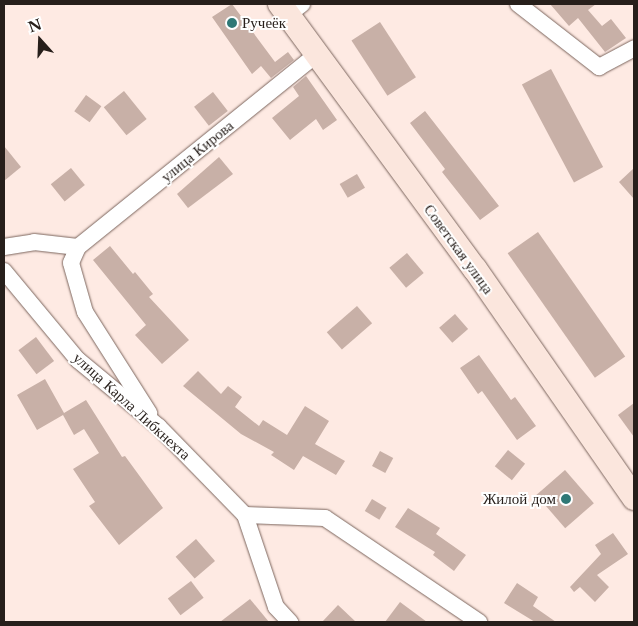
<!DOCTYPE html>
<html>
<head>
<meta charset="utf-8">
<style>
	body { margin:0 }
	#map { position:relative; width:638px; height:626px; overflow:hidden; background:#feeae3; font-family:"Libre Baskerville",serif }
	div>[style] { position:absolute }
	.building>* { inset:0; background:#c8b0a7; transform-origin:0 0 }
	.roads { filter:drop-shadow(0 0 1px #7c665e) drop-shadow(0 0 1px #7c665e) }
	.minor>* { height:16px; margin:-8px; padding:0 8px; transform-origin:8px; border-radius:8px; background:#fff }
	.secondary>* { height:24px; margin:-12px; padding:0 12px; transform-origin:12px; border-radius:12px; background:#fbe6dd }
	.dots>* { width:14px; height:14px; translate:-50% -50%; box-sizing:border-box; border:2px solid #fff; border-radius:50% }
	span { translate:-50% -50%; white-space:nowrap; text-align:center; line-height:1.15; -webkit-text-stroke:4px #fff; paint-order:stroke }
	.poi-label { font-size:15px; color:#271f1b }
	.left { translate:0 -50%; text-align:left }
	.right { translate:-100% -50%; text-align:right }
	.street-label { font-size:15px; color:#271f1b }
	.frame { position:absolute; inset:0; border:5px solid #271f1b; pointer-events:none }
	.north { position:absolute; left:15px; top:15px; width:50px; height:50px; -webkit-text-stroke:4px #fff; paint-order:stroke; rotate:340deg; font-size:14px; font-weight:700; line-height:20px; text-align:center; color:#271f1b }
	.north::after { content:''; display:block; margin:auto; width:18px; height:22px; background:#271f1b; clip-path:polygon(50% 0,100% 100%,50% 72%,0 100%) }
</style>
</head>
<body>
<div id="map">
	<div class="building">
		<div style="clip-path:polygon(232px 4px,275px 62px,288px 52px,294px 60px,271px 78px,261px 66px,252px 74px,212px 17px)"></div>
		<div style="clip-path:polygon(550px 4px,596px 4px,588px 10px,602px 26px,611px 19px,626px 38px,605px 52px,578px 18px,569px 26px)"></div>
		<div style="left:380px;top:22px;width:66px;height:34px;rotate:57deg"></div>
		<div style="left:551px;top:69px;width:111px;height:33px;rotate:62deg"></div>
		<div style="clip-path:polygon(306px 76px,337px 120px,323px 130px,316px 119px,290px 140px,272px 118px,299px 96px,293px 87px)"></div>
		<div style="left:124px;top:91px;width:36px;height:26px;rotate:51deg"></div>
		<div style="left:213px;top:92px;width:24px;height:24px;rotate:52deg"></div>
		<div style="left:86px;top:95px;width:19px;height:20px;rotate:36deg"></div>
		<div style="clip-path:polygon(425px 111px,499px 206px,480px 220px,442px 172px,445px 169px,410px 123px)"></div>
		<div style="clip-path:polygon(4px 146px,21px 167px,4px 181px)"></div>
		<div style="clip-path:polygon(219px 157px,233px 174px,188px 208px,177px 194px)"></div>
		<div style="left:71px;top:168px;width:22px;height:26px;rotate:51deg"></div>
		<div style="clip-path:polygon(634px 168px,634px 199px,619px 182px)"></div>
		<div style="left:357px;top:174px;width:16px;height:20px;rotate:60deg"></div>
		<div style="left:538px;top:232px;width:152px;height:37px;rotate:55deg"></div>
		<div style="clip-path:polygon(110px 246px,133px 274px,135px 272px,153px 294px,149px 297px,189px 340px,162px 364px,135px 335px,146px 325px,93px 260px)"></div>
		<div style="left:407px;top:253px;width:26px;height:23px;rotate:50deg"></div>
		<div style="left:357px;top:306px;width:23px;height:40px;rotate:49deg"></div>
		<div style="left:455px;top:314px;width:20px;height:21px;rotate:49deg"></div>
		<div style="left:36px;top:337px;width:30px;height:22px;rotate:53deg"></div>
		<div style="clip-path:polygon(479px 355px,511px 400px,515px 397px,536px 426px,517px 440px,482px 391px,478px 394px,460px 368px)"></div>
		<div style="clip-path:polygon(198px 371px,221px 394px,228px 386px,242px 397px,235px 407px,259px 426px,263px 420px,287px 435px,305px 406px,329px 421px,315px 444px,345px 461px,336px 475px,303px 456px,294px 470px,271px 455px,274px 452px,241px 434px,183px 386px)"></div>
		<div style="clip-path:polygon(45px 379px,64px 413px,86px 400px,122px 457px,125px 456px,163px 508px,119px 545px,89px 506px,95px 502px,73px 469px,99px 453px,84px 429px,74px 435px,63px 415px,37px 430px,17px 395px)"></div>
		<div style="clip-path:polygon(634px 403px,634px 437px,618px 415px)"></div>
		<div style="left:508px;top:450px;width:22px;height:21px;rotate:39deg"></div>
		<div style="left:380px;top:451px;width:15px;height:17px;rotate:28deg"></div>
		<div style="left:565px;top:470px;width:44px;height:38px;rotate:49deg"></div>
		<div style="left:372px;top:499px;width:17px;height:14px;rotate:31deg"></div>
		<div style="clip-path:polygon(408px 508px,440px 528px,436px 534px,466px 555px,454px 571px,433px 555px,435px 552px,395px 527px)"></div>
		<div style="clip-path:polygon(613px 533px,628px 554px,597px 575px,609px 587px,595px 602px,580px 587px,574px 592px,570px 587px,601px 554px,595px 545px)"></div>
		<div style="left:196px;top:539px;width:29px;height:27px;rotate:49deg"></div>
		<div style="left:191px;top:581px;width:21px;height:29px;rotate:53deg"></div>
		<div style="clip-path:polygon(517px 583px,538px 597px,533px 606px,556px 622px,535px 622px,504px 603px)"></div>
		<div style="clip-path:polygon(250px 599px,269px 622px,220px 622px)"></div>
		<div style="clip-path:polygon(400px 602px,427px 622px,385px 622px)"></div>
		<div style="clip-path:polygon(338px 605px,356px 622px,322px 622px)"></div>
	</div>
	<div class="roads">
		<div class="minor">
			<div style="left:518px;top:4px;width:103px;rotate:37.9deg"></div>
			<div style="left:599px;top:67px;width:40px;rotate:-28deg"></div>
			<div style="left:288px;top:15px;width:18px;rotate:-38deg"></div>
			<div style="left:4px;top:247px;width:30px;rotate:-9deg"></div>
			<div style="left:34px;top:242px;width:44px;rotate:6.5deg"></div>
			<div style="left:78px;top:247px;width:306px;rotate:-38.9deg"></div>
			<div style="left:78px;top:247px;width:17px;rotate:114deg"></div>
			<div style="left:71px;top:263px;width:51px;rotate:74.1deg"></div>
			<div style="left:85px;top:312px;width:120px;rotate:57.6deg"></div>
			<div style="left:4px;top:271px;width:116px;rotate:50.3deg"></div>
			<div style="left:78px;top:360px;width:105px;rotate:39.6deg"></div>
			<div style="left:159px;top:427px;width:123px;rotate:45.7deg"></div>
			<div style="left:245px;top:515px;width:97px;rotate:71.4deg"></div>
			<div style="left:276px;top:607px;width:21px;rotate:47deg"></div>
			<div style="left:245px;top:515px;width:80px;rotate:2.1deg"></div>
			<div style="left:325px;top:518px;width:186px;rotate:34deg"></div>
		</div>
		<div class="secondary">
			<div style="left:280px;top:4px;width:329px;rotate:53.7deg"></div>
			<div style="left:475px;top:269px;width:279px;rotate:55.2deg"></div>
		</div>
	</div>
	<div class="dots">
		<div style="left:232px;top:23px;background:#2f7876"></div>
		<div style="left:566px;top:499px;background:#2f7876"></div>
	</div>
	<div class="poi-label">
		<span class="left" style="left:242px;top:23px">Ручеёк</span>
		<span class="right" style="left:556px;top:499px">Жилой дом</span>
	</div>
	<div class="street-label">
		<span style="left:197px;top:151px;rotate:-39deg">улица Кирова</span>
		<span style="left:459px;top:249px;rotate:54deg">Советская улица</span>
		<span style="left:132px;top:406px;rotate:42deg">улица Карла Либкнехта</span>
	</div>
	<div class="frame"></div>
	<div class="north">N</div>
</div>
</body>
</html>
